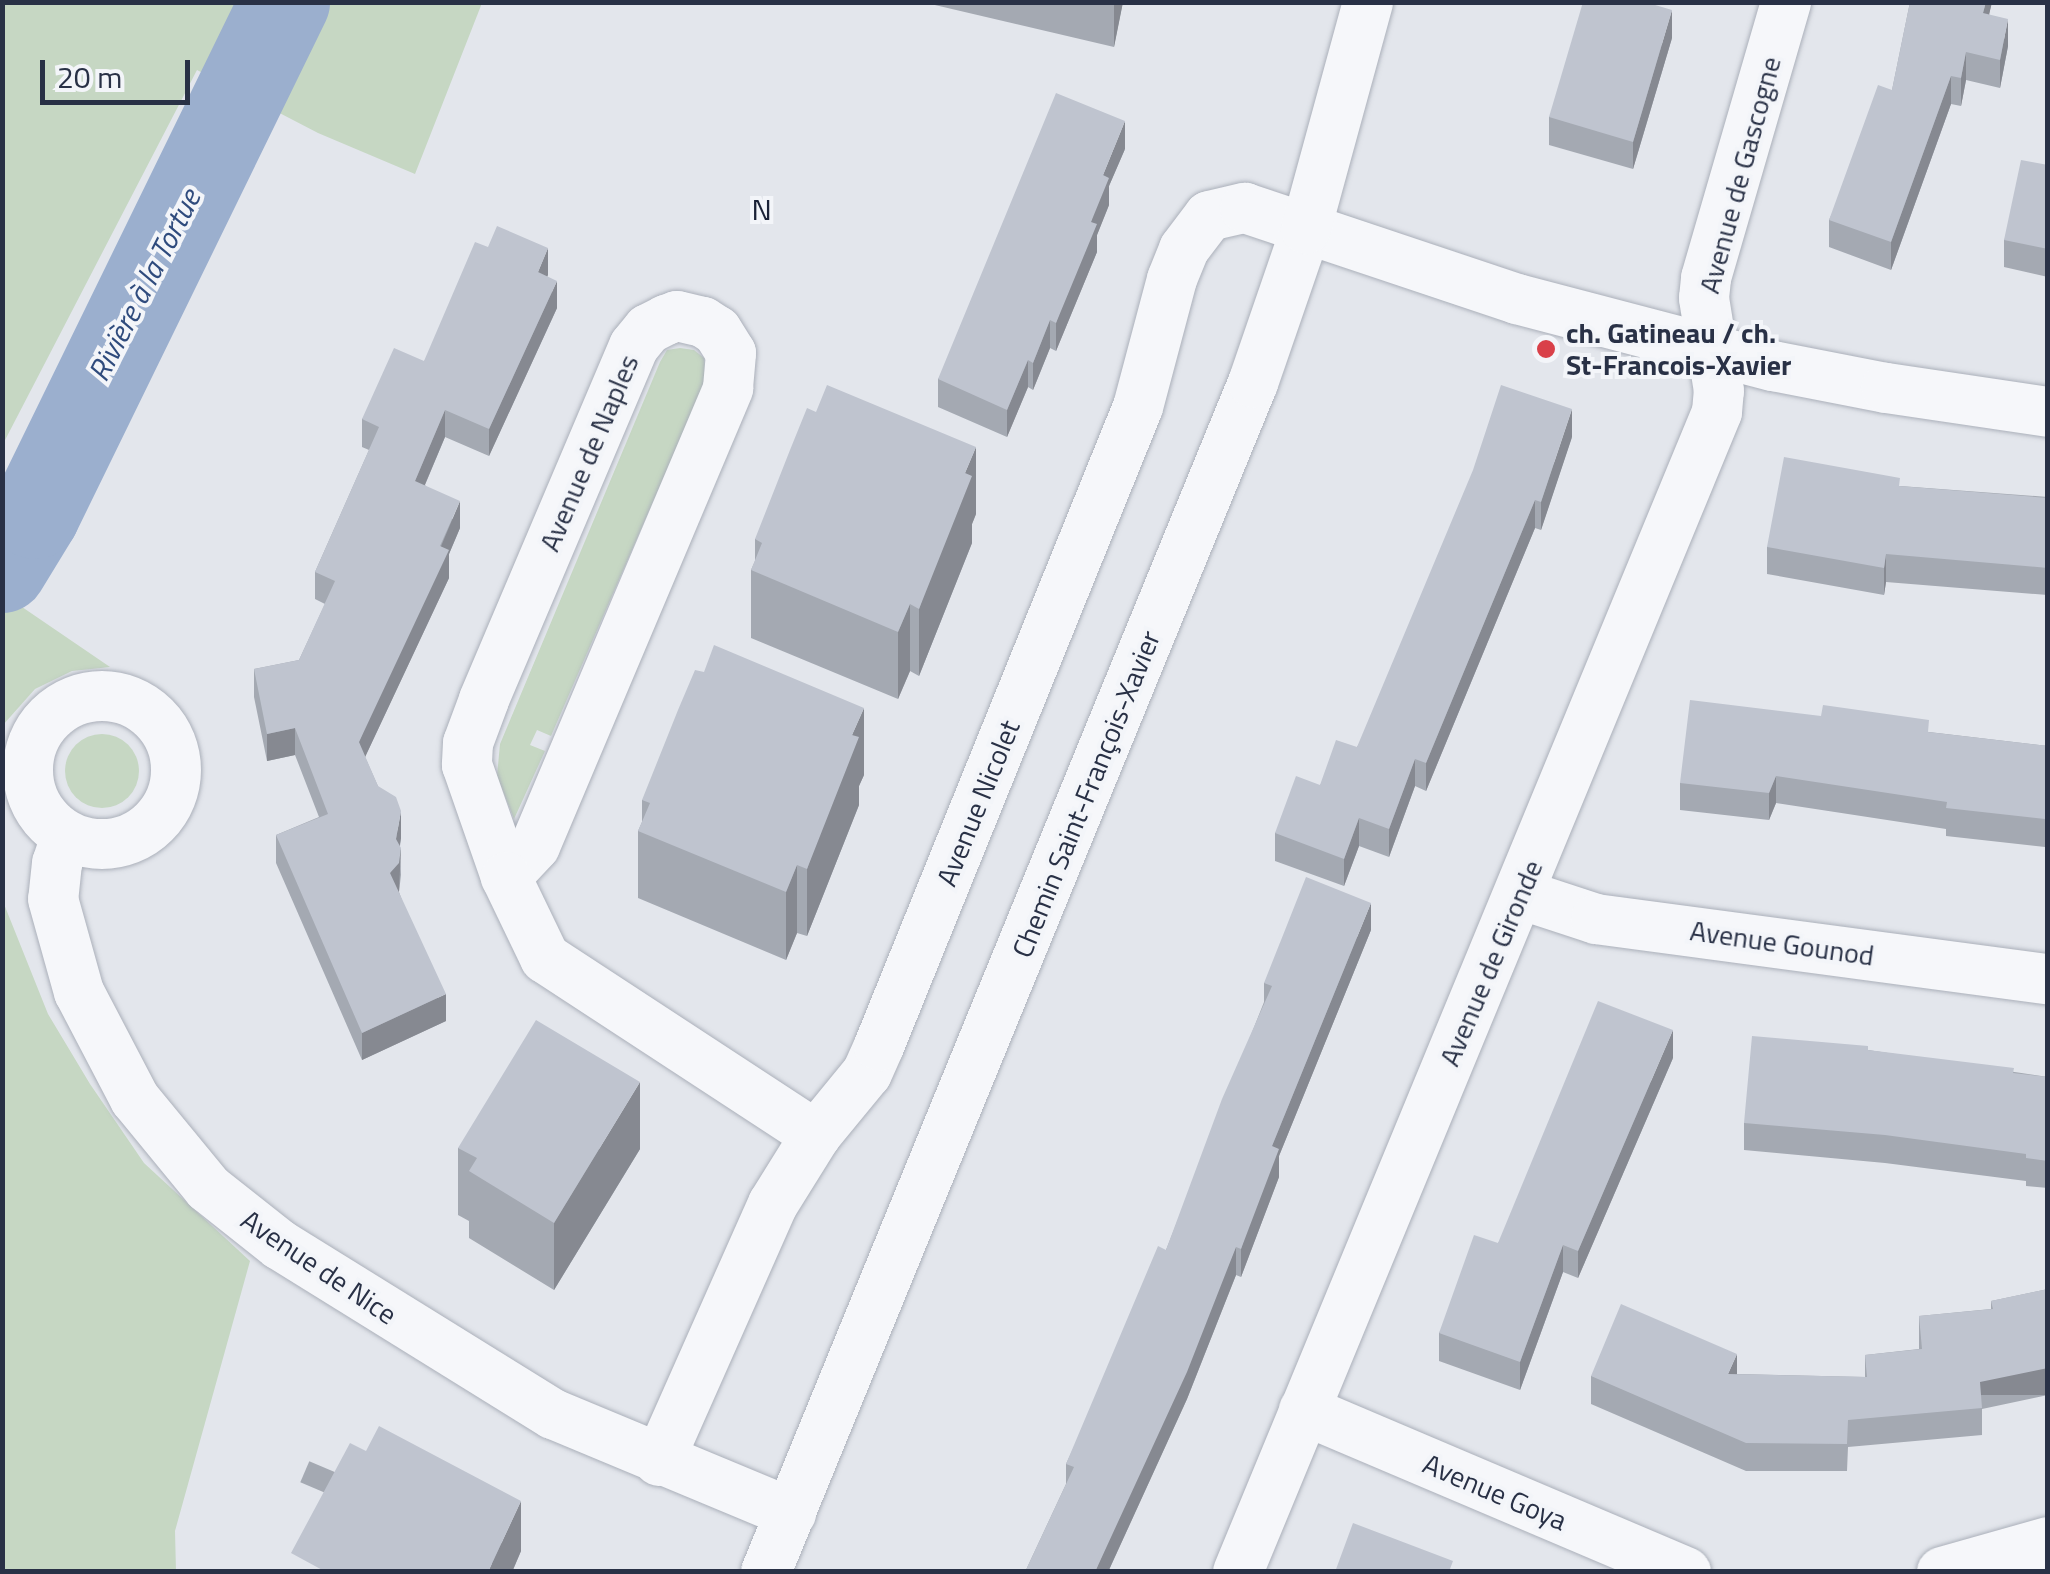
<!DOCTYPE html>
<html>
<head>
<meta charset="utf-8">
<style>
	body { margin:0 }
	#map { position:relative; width:2050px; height:1574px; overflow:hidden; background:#e3e6ec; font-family:"Titillium Web",sans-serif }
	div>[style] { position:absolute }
	.green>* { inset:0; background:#c6d7c3 }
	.round { border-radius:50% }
	.river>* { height:90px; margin:-45px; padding:0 45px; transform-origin:45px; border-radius:45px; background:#9bafce }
	.roads { filter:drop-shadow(0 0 2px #abb0ba) drop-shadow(0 0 2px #abb0ba) }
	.minor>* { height:50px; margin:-25px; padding:0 25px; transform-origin:25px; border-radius:25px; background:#f6f7fa }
	.minor>.ring { margin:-25px; padding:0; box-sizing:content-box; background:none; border:50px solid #f6f7fa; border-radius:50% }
	.wall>* { inset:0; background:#a4a9b2; transform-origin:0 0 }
	.shaded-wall>* { inset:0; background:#868991; transform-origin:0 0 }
	.building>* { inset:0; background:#bfc4cf }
	.dots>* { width:28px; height:28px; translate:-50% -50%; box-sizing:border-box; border:5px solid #f3f5f9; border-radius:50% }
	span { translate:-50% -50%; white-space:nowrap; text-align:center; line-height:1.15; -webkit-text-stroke:8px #f3f5f9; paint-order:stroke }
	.street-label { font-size:28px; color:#293146 }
	.poi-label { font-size:28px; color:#293146; font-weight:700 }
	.left { translate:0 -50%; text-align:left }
	.neighbourhood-label { font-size:30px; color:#1b2237; letter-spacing:2.5px }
	.water-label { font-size:30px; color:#2f4b7d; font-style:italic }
	.frame { position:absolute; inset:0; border:5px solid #293146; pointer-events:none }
	.scale { position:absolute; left:40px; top:60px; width:150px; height:45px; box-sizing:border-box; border:5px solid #293146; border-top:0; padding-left:12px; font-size:30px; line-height:35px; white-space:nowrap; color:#293146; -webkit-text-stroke:8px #f3f5f9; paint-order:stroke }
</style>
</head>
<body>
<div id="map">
	<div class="green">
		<div style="clip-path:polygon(3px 2px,482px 2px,482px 3px,415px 174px,318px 133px,197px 70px,3px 444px)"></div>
		<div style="clip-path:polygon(680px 348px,694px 350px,704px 358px,706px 380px,551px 736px,537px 730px,530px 745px,545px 751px,514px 819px,497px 776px,500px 744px,660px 362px,667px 350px)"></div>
		<div style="clip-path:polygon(3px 594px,110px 667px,72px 671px,35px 689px,3px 725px)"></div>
		<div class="round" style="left:65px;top:734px;width:74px;height:74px"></div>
		<div style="clip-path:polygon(2px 899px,48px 1014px,90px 1084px,144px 1163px,250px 1261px,175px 1531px,176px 1571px,3px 1571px)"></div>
	</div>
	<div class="river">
		<div style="left:2px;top:568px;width:63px;rotate:-58.6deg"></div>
		<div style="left:35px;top:514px;width:570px;rotate:-63.97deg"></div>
	</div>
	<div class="roads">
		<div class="minor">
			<div class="ring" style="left:28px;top:696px;width:98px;height:98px"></div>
			<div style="left:66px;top:836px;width:28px;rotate:108deg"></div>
			<div style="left:57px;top:863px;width:36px;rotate:96deg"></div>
			<div style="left:53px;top:899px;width:97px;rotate:74.4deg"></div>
			<div style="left:79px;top:992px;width:121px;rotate:62.4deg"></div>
			<div style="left:135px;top:1099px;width:115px;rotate:50.6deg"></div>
			<div style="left:208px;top:1188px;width:92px;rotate:38.4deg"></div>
			<div style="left:280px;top:1245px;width:321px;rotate:31.8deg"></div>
			<div style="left:553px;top:1414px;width:258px;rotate:22.6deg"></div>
			<div style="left:506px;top:877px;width:42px;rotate:-46.9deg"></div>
			<div style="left:535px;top:846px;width:497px;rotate:-67.1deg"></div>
			<div style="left:728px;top:388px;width:35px;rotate:-85deg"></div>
			<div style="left:731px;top:353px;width:26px;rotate:-122deg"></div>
			<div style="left:717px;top:331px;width:17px;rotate:-147deg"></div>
			<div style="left:703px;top:322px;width:27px;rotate:-167deg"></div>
			<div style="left:677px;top:316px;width:12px;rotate:160deg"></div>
			<div style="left:666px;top:320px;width:20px;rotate:153deg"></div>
			<div style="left:648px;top:329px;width:22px;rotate:129deg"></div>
			<div style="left:634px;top:346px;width:384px;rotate:113deg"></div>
			<div style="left:484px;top:700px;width:46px;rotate:110.4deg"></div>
			<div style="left:468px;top:743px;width:22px;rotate:93deg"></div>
			<div style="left:467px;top:765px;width:119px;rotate:70.8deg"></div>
			<div style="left:506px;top:877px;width:90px;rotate:64.3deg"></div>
			<div style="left:545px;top:958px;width:324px;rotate:33.2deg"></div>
			<div style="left:1520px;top:894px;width:80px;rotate:18.2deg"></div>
			<div style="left:1596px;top:919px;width:456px;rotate:7.6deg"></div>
			<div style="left:1304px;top:1410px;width:415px;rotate:23deg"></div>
			<div style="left:659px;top:1461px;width:281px;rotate:-66.1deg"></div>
			<div style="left:773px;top:1204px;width:81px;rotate:-58.1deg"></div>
			<div style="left:816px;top:1135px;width:80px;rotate:-50.6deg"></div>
			<div style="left:867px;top:1073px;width:30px;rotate:-66deg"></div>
			<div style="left:879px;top:1046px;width:689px;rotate:-67.94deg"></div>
			<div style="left:1138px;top:407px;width:132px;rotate:-75.1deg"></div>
			<div style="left:1172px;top:279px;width:32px;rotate:-68deg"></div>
			<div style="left:1184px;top:249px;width:41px;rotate:-52.9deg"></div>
			<div style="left:1209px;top:216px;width:37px;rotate:-13deg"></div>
			<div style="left:1245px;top:208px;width:287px;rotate:18.5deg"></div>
			<div style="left:1517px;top:299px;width:265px;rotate:14.7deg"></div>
			<div style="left:1773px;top:366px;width:115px;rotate:11deg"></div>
			<div style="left:1886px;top:388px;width:164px;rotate:8.4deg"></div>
			<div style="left:766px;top:1572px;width:1285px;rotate:-67.73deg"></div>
			<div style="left:1253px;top:383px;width:163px;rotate:-71deg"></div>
			<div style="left:1306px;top:229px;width:235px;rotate:-74.7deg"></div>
			<div style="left:1238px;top:1572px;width:1255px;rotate:-67.56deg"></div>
			<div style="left:1717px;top:412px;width:21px;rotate:-85deg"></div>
			<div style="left:1719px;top:391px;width:94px;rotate:-99.2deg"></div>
			<div style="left:1704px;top:298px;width:20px;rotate:-84deg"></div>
			<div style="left:1706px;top:278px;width:287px;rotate:-73.8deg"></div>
			<div style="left:1942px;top:1572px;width:110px;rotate:-15.8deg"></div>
		</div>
	</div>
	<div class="wall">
		<div style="clip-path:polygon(922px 2px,1123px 2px,1114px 47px)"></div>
		<div style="clip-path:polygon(1910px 2px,1992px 2px,1989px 14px,2008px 46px,2000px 88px,1966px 80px,1961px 106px,1951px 104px,1891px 270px,1829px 247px,1829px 220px,1892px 90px)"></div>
		<div style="clip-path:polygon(1672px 38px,1633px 169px,1549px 145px,1549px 117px)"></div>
		<div style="clip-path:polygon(1125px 149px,1109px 186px,1109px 205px,1097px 235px,1097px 252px,1056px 351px,1050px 348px,1033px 390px,1028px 387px,1007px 437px,938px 407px,938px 379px)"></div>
		<div style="clip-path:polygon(2048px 165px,2048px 277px,2004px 267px,2004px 240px)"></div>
		<div style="clip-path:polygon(547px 277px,557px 308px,489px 456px,445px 437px,425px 485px,460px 528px,449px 554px,449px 578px,365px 757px,401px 838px,400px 846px,401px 875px,399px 892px,446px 1021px,362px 1060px,276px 863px,276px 835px,319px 817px,295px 755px,267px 761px,254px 697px,254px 669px,299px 660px,325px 604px,315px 599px,315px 572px,369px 450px,362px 447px,362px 419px,424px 361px)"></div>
		<div style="clip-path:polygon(1572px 437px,1541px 530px,1535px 528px,1426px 791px,1415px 786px,1389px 857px,1359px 846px,1344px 886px,1275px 861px,1275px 833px,1320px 785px,1357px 747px)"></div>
		<div style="clip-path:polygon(1900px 486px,2048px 497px,2048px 595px,1886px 582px,1884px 595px,1767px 574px,1767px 547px)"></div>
		<div style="clip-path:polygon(976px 514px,972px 524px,972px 543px,919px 676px,910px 671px,898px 699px,751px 638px,751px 570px,755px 561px,755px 539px)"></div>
		<div style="clip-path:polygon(1821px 716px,1929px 732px,2048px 746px,2048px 840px,2045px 847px,1946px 836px,1946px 829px,1776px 803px,1769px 820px,1680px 810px,1680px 783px)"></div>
		<div style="clip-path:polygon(864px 775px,859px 786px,859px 805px,807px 936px,797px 933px,786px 960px,638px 898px,638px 831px,642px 822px,642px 800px)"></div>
		<div style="clip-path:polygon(1371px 930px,1279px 1156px,1279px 1177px,1241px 1277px,1236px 1275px,1187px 1399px,1108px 1572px,1025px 1572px,1066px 1484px,1066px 1464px,1166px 1250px,1264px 1002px,1264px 983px)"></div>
		<div style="clip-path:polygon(1868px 1050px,2048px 1077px,2048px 1188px,2026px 1186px,2026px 1181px,1885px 1163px,1744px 1150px,1744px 1123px)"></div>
		<div style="clip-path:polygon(1673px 1058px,1578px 1278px,1563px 1272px,1520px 1390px,1439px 1361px,1439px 1333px,1498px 1243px)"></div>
		<div style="clip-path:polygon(458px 1148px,640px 1149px,554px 1290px,469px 1238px,469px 1221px,458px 1215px)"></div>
		<div style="clip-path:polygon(2048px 1289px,2048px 1395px,1982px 1409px,1982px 1435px,1848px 1447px,1847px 1471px,1746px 1471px,1591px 1404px,1591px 1376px,1737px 1374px,1865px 1377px,1865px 1355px,1919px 1349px,1919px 1316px,1991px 1309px,1991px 1301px)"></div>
		<div style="left:521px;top:1551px;width:23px;height:230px;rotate:113deg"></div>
	</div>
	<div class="shaded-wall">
		<div style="clip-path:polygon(1114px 2px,1123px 2px,1114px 47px)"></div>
		<div style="clip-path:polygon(1986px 2px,1992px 2px,1983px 41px,1983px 13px)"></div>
		<div style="clip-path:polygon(1672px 10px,1672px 38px,1633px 169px,1633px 142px)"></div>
		<div style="clip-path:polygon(2008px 19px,2008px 46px,2000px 88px,2000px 60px)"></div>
		<div style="clip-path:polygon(1966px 52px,1966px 80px,1961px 106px,1961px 78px)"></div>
		<div style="clip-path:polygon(1951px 76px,1951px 104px,1891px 270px,1891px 242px)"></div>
		<div style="clip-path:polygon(1125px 121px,1125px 149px,1109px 186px,1109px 205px,1097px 235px,1097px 252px,1056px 351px,1056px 323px,1091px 222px,1103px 175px)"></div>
		<div style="clip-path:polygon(548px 248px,548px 275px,538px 300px,538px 272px)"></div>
		<div style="clip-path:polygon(557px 281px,557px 308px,489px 456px,489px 429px)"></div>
		<div style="clip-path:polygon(1050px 320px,1050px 348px,1033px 390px,1033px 363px)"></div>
		<div style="clip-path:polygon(1028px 360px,1028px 387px,1007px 437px,1007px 410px)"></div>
		<div style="clip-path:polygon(1572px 409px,1572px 437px,1541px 530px,1541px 502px)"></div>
		<div style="clip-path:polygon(445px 410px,445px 437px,415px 508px,415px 481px)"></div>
		<div style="clip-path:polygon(976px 447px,976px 514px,972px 524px,972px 543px,919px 676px,919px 609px,965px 473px)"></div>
		<div style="clip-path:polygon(1535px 500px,1535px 528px,1426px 791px,1426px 763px)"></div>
		<div style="clip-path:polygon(460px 501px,460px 528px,449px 554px,449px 578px,359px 770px,359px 742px)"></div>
		<div style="clip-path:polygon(1886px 554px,1886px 582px,1884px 595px,1884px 568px)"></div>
		<div style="clip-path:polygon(910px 604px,910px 671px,898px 699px,898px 632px)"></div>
		<div style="clip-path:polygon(864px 708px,864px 775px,859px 786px,859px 805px,807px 936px,807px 869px,852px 735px)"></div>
		<div style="clip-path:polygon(295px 728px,295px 755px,267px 761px,267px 734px)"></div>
		<div style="clip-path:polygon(1415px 759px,1415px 786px,1389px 857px,1389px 829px)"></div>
		<div style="clip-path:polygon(1776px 776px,1776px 803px,1769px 820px,1769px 793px)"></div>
		<div style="clip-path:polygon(401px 811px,401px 838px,396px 867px,396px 839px)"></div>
		<div style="clip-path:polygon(1359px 818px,1359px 846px,1344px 886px,1344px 859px)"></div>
		<div style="clip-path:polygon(401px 848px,399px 891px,390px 901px,390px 873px)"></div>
		<div style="clip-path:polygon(797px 865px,797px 933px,786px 960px,786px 892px)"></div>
		<div style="clip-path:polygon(1371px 903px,1371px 930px,1279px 1156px,1279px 1177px,1241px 1277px,1241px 1249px,1272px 1146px)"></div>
		<div style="clip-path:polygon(446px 994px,446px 1021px,362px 1060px,362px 1033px)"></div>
		<div style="clip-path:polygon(1673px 1030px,1673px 1058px,1578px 1278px,1578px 1251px)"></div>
		<div style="clip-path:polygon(640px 1082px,640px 1149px,554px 1290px,554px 1223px)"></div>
		<div style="clip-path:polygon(1563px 1245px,1563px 1272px,1520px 1390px,1520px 1362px)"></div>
		<div style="clip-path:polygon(1236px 1247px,1236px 1275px,1187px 1399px,1108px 1572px,1095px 1572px)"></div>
		<div style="clip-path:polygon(1737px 1354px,1737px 1381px,1728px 1374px)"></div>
		<div style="left:2048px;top:1368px;width:27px;height:69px;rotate:90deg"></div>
		<div style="clip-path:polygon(521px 1501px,521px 1551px,512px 1572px,488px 1572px)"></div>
	</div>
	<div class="building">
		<div style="clip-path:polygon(1583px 2px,1645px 2px,1672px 10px,1633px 142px,1549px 117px)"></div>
		<div style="clip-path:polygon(1910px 2px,1986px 2px,1983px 13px,2008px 19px,2000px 60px,1966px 52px,1961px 78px,1951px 76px,1891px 242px,1829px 220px,1878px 85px,1892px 90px)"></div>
		<div style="clip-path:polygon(1056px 93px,1125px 121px,1103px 175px,1109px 178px,1091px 222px,1097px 224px,1056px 323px,1050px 320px,1033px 363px,1028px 360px,1007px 410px,938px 379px)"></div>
		<div style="clip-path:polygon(2021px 160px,2048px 165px,2048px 249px,2004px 240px)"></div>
		<div style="clip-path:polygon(497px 226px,548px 248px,538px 272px,557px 281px,489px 429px,445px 410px,415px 481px,460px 501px,440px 546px,449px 550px,359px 742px,378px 786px,396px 797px,401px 811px,396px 839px,401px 848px,399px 863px,390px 873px,446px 994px,362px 1033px,276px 835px,328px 814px,295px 728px,267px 734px,254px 669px,299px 660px,335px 581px,315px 572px,379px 427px,362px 419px,394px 348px,424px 361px,475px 242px,488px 247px)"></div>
		<div style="clip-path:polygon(827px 385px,976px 447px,965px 473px,972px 476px,919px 609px,910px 604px,898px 632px,751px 570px,762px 543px,755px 539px,790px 450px,807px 408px,816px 412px)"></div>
		<div style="clip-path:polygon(1501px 385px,1572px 409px,1541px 502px,1535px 500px,1426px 763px,1415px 759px,1389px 829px,1359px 818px,1344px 859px,1275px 833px,1296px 776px,1320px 785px,1336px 740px,1357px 747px,1473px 470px)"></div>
		<div style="clip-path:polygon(1784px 457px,1900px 478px,1899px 486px,2048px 498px,2048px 568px,1886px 554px,1884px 568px,1767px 547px)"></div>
		<div style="clip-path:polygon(714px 645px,864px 708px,852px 735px,859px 737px,807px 869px,797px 865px,786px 892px,638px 831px,650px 803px,642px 800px,678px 710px,695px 670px,704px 672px)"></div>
		<div style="clip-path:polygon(1690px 700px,1821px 716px,1823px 705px,1929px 720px,1928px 732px,2048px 746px,2048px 812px,2045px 819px,1946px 808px,1947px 802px,1776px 776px,1769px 793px,1680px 783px)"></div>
		<div style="clip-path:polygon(1306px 877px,1371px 903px,1272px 1146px,1279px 1149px,1241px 1249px,1236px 1247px,1187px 1372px,1095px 1572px,1025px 1572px,1074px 1467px,1066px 1464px,1158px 1246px,1166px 1250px,1222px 1099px,1272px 986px,1264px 983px)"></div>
		<div style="clip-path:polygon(1598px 1001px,1673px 1030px,1578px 1251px,1563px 1245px,1520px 1362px,1439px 1333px,1474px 1235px,1498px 1243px)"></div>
		<div style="clip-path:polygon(536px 1020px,640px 1082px,554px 1223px,469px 1171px,477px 1158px,458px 1148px)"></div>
		<div style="clip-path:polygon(1752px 1036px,1868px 1046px,1868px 1050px,2014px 1068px,2013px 1073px,2048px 1077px,2048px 1161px,2026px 1158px,2026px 1154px,1885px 1135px,1744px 1123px)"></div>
		<div style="clip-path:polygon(2048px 1289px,2048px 1368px,1980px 1382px,1982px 1408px,1848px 1420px,1847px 1444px,1746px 1443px,1591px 1376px,1621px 1304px,1737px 1354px,1728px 1374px,1867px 1377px,1865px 1355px,1922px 1349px,1919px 1316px,1993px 1309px,1991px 1301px)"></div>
		<div style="clip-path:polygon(379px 1426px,521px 1501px,488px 1572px,326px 1572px,291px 1553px,350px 1443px,366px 1451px)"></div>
		<div style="clip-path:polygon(1353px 1523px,1453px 1561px,1450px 1569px,1455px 1572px,1335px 1572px)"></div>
	</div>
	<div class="dots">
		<div style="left:1546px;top:349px;background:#d94049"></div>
	</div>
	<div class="street-label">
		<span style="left:1740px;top:175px;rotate:-75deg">Avenue de Gascogne</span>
		<span style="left:589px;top:453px;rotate:-67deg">Avenue de Naples</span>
		<span style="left:1086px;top:794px;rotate:-68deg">Chemin Saint-François-Xavier</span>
		<span style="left:978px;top:803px;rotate:-68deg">Avenue Nicolet</span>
		<span style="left:1782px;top:943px;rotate:8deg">Avenue Gounod</span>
		<span style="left:1491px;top:963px;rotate:-67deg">Avenue de Gironde</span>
		<span style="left:319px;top:1267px;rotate:34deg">Avenue de Nice</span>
		<span style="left:1495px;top:1492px;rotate:23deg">Avenue Goya</span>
	</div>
	<div class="poi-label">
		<span class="left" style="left:1566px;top:349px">ch. Gatineau / ch.<br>St-Francois-Xavier</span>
	</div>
	<div class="neighbourhood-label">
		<span style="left:763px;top:209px">N</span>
	</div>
	<div class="water-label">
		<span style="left:144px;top:285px;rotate:-63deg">Rivière à la Tortue</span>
	</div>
	<div class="frame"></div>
	<div class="scale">20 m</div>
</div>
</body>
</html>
